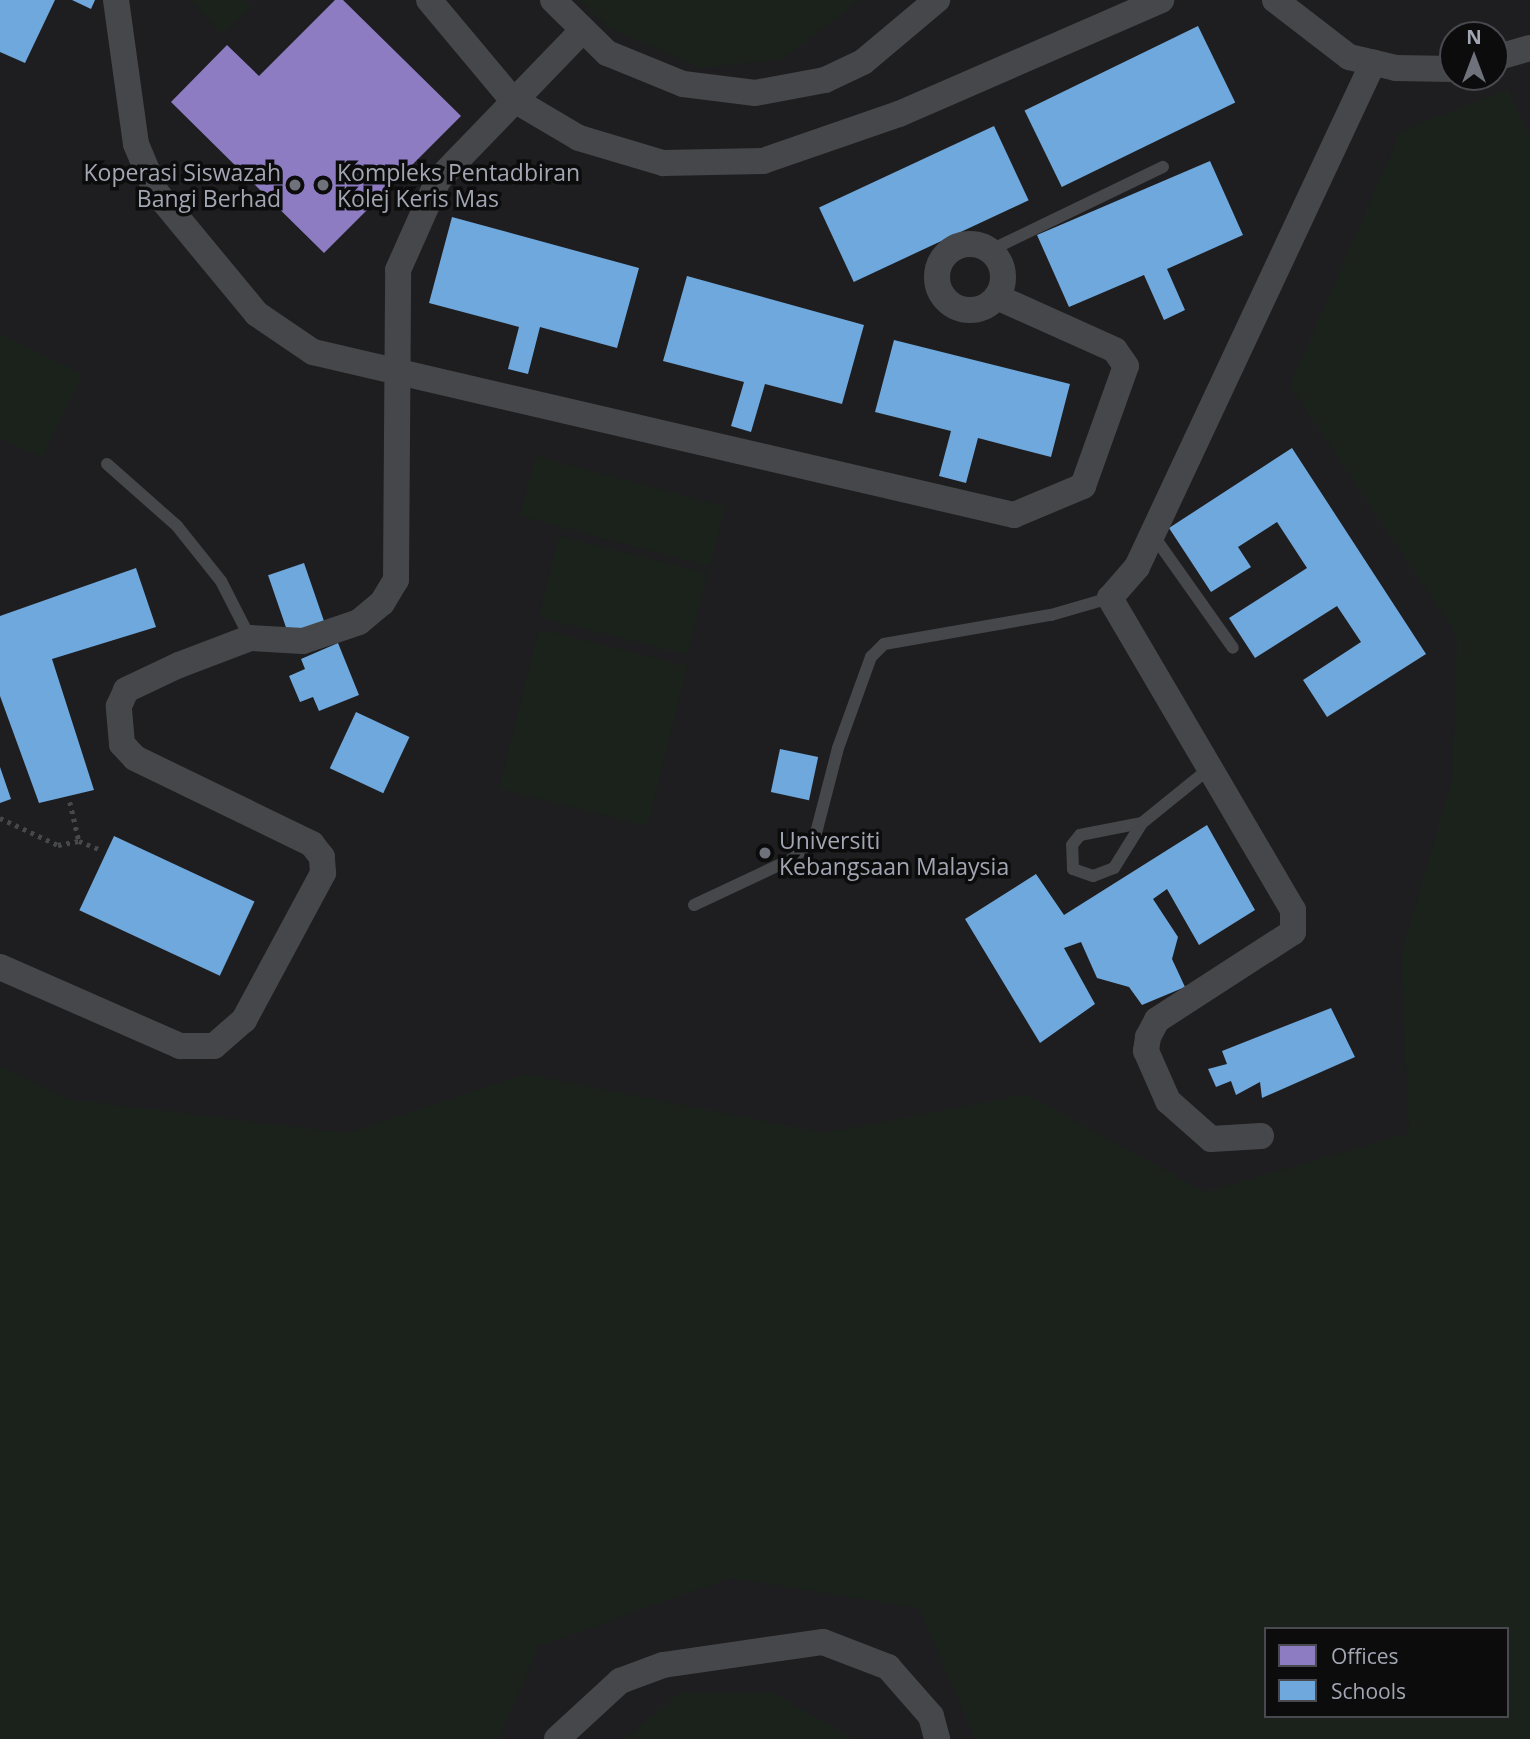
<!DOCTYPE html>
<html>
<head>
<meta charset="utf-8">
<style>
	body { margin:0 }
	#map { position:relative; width:1530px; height:1739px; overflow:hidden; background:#111112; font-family:"Open Sans",sans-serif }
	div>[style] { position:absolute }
	.built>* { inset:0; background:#1e1e20 }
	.green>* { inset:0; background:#1b221c; transform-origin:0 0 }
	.offices>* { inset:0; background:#8e7cc3 }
	.schools>* { inset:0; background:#6fa8dc; transform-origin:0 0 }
	.path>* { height:4.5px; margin-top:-2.25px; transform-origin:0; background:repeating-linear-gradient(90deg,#47484c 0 3.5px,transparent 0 8.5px) }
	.service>* { height:12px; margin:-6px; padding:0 6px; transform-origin:6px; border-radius:6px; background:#46474a }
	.minor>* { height:26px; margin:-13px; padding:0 13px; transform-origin:13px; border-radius:13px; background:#46474a }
	.minor>.ring { margin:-13px; padding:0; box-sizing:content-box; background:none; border:26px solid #46474a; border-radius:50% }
	.dots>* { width:19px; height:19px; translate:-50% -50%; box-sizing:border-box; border:4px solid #0c0c0d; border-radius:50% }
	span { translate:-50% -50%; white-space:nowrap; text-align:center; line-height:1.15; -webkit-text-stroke:7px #0c0c0d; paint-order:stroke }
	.poi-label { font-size:23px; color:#a2a6b3 }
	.right { translate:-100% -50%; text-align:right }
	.left { translate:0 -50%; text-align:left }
	.legend { position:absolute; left:1264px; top:1627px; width:245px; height:91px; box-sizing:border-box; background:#0c0c0d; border:2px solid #484a4f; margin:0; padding:9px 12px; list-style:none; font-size:21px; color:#a2a6b3 }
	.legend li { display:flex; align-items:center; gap:14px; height:35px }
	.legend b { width:35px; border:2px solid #484a4f }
	.north { position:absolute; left:1439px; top:21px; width:70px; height:70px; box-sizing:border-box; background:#0c0c0d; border:2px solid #484a4f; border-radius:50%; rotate:0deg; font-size:19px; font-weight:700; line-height:28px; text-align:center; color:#a2a6b3 }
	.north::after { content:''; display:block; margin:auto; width:24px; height:32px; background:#6f727b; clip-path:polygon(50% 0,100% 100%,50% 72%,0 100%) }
</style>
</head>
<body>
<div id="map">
	<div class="built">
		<div style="clip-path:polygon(evenodd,0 0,1530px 0,1530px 1739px,0 1739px,0 0,1453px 35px,1495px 35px,1495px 77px,1453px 77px,1453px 35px,0 0,1266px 1629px,1507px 1629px,1507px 1716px,1266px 1716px,1266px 1629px)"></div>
	</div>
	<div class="green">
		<div style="clip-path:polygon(190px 0,245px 0,252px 7px,222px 34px)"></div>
		<div style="clip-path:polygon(580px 0,859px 0,783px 59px,700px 68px,609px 28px)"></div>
		<div style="clip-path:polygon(evenodd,1508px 89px,1530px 137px,1530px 1739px,975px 1739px,919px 1608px,730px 1578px,539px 1646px,499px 1739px,0 1739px,0 1066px,69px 1099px,346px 1133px,526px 1074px,825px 1133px,1026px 1094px,1205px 1192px,1409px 1133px,1401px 955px,1453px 777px,1457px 636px,1290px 386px,1401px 131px,1508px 89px,1266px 1629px,1507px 1629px,1507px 1716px,1266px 1716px,1266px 1629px)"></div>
		<div style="clip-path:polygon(0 334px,83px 374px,42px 458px,0 438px)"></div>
		<div style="left:536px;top:456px;width:196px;height:62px;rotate:15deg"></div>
		<div style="left:559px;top:536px;width:153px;height:84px;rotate:14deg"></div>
		<div style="left:539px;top:629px;width:153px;height:165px;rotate:14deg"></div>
		<div style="clip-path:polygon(679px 1693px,773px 1693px,854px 1739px,625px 1739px)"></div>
	</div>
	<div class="offices">
		<div style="clip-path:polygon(335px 0,343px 0,461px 116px,324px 253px,171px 102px,227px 45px,259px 76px)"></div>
	</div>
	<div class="schools">
		<div style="clip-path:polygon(0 0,55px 0,25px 63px,0 52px)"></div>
		<div style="clip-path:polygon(72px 0,95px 0,91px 9px)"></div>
		<div style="left:1198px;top:26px;width:85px;height:193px;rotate:64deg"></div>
		<div style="left:994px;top:126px;width:82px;height:193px;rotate:65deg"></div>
		<div style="clip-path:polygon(1210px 161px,1243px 235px,1167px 269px,1185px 310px,1164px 320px,1144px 275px,1069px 307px,1037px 235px)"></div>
		<div style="clip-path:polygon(452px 217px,639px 268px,617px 348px,540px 327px,528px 374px,508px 369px,519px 327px,429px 303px)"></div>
		<div style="clip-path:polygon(687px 276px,864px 325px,842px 404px,765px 384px,751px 432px,731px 426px,744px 382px,663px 361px)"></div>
		<div style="clip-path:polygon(894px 340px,1070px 384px,1051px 457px,978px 438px,966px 483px,939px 476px,951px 431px,875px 412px)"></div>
		<div style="clip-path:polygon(1292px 448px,1426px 654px,1327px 717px,1303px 680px,1361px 642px,1337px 606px,1255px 658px,1229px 618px,1307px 568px,1277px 522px,1238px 547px,1251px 567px,1211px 592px,1169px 528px)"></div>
		<div style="left:304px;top:563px;width:65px;height:38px;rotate:71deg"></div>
		<div style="clip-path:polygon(136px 568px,156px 627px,52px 659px,94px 790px,39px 803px,0 696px,0 616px)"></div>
		<div style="clip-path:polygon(338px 643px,359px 695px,319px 711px,313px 697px,300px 702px,289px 676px,305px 669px,301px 659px)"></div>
		<div style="left:356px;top:712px;width:59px;height:62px;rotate:25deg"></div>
		<div style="left:780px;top:749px;width:39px;height:44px;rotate:12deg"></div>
		<div style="clip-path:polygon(0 767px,11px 799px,0 803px)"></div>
		<div style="clip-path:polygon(1207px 825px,1255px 910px,1199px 945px,1167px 889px,1153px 899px,1178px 937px,1172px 959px,1185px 987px,1142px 1005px,1129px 987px,1097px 978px,1081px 942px,1064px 948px,1095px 1004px,1040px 1043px,965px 919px,1036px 874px,1064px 915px)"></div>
		<div style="left:114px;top:836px;width:155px;height:82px;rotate:25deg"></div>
		<div style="clip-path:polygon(1331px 1008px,1355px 1057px,1262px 1098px,1260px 1082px,1236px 1095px,1231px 1081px,1216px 1087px,1208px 1069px,1227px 1064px,1222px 1051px)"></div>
	</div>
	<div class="path">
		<div style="left:70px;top:802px;width:40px;rotate:77deg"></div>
		<div style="left:79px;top:841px;width:24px;rotate:22deg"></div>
		<div style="left:0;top:818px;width:64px;rotate:25deg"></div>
		<div style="left:58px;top:845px;width:21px;rotate:-11deg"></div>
	</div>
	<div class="service">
		<div style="left:991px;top:250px;width:191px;rotate:-25.8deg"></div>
		<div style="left:107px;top:464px;width:94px;rotate:41.5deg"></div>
		<div style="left:177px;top:526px;width:70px;rotate:51.3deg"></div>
		<div style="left:221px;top:581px;width:64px;rotate:63deg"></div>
		<div style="left:1153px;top:535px;width:138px;rotate:54.7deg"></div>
		<div style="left:1142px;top:823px;width:53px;rotate:121.9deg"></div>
		<div style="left:1114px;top:868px;width:22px;rotate:159deg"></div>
		<div style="left:1093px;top:876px;width:21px;rotate:-161deg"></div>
		<div style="left:1073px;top:869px;width:24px;rotate:-92deg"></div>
		<div style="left:1072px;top:845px;width:13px;rotate:-51deg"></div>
		<div style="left:1080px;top:835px;width:63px;rotate:-11deg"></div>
		<div style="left:1142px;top:823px;width:87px;rotate:-39deg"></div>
		<div style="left:694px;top:905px;width:110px;rotate:-25.2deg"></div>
		<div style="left:794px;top:858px;width:30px;rotate:-45deg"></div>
		<div style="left:815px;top:837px;width:92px;rotate:-75.5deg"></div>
		<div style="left:838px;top:748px;width:97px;rotate:-70.1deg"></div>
		<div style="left:871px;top:657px;width:18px;rotate:-45deg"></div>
		<div style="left:884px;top:644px;width:169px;rotate:-9.9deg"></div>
		<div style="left:1051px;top:615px;width:61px;rotate:-16.1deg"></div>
	</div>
	<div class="minor">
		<div style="left:116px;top:0;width:145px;rotate:82.1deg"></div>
		<div style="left:136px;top:144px;width:52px;rotate:67.4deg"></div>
		<div style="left:156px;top:192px;width:158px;rotate:50.4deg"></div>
		<div style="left:257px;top:314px;width:68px;rotate:34.2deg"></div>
		<div style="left:313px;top:352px;width:720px;rotate:13.09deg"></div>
		<div style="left:1014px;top:515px;width:75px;rotate:-22.8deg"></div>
		<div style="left:1083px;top:486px;width:127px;rotate:-70.3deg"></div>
		<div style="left:1126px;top:366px;width:19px;rotate:-125deg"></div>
		<div style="left:1115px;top:350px;width:129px;rotate:-155.8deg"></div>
		<div style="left:429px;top:0;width:128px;rotate:50.1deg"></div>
		<div style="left:511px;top:98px;width:79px;rotate:30.5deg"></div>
		<div style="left:579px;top:138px;width:88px;rotate:16.6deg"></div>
		<div style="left:663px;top:163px;width:100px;rotate:-1.1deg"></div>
		<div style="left:763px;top:161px;width:144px;rotate:-19.1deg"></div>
		<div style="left:899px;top:114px;width:286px;rotate:-23.5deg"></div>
		<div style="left:553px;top:0;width:76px;rotate:44.5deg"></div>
		<div style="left:607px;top:53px;width:82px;rotate:22.2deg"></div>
		<div style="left:683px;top:84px;width:73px;rotate:7.1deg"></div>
		<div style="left:755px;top:93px;width:71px;rotate:-10.5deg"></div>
		<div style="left:825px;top:80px;width:42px;rotate:-25.3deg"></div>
		<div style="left:863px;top:62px;width:97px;rotate:-40deg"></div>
		<div style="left:1275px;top:0;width:93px;rotate:37.6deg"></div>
		<div style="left:1349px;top:57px;width:48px;rotate:13.2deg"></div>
		<div style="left:1396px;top:68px;width:57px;rotate:1deg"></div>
		<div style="left:1495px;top:58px;width:36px;rotate:-16deg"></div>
		<div class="ring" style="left:937px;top:244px;width:40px;height:40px"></div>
		<div style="left:0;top:967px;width:197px;rotate:23.7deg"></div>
		<div style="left:180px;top:1046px;width:34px"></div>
		<div style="left:214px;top:1046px;width:40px;rotate:-41deg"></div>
		<div style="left:244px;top:1020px;width:167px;rotate:-61.7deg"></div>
		<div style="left:323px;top:873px;width:16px;rotate:-94deg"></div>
		<div style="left:322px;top:857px;width:16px;rotate:-128deg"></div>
		<div style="left:312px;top:844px;width:197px;rotate:-154.1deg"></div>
		<div style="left:135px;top:758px;width:19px;rotate:-133deg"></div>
		<div style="left:122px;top:744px;width:38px;rotate:-95deg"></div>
		<div style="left:119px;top:706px;width:17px;rotate:-66deg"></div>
		<div style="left:126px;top:690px;width:59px;rotate:-25.3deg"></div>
		<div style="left:179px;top:665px;width:76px;rotate:-20.8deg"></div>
		<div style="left:250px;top:638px;width:53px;rotate:3.2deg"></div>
		<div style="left:303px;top:641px;width:59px;rotate:-18.7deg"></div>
		<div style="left:359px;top:622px;width:30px;rotate:-40deg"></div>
		<div style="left:382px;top:603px;width:27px;rotate:-59deg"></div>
		<div style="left:396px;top:580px;width:310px;rotate:-89.6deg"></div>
		<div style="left:398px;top:270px;width:98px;rotate:-66deg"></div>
		<div style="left:438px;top:180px;width:206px;rotate:-46deg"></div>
		<div style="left:1261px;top:1136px;width:50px;rotate:176.6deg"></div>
		<div style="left:1211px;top:1139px;width:57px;rotate:-138.5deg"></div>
		<div style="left:1168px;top:1101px;width:55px;rotate:-113.7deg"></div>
		<div style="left:1146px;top:1051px;width:14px;rotate:-82deg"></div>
		<div style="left:1148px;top:1037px;width:19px;rotate:-62deg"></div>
		<div style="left:1157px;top:1020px;width:162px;rotate:-32.9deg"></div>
		<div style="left:1293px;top:932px;width:22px;rotate:-90deg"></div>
		<div style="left:1293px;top:910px;width:362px;rotate:-120.4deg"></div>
		<div style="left:1110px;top:598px;width:41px;rotate:-48.9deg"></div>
		<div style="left:1137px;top:567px;width:557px;rotate:-64.91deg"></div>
		<div style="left:557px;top:1739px;width:86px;rotate:-42.6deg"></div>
		<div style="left:620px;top:1681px;width:46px;rotate:-20.4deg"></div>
		<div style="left:663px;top:1665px;width:162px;rotate:-8.2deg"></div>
		<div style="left:823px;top:1642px;width:70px;rotate:21deg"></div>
		<div style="left:888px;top:1667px;width:65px;rotate:48.7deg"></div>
		<div style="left:931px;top:1716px;width:24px;rotate:75deg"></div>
	</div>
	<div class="dots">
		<div style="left:295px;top:185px;background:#6f727b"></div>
		<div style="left:323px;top:185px;background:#6f727b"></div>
		<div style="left:765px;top:853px;background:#6f727b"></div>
	</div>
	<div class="poi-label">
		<span class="right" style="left:281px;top:185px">Koperasi Siswazah<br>Bangi Berhad</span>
		<span class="left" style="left:337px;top:185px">Kompleks Pentadbiran<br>Kolej Keris Mas</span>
		<span class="left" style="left:779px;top:853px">Universiti<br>Kebangsaan Malaysia</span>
	</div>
	<ul class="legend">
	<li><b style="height:19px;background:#8e7cc3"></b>Offices</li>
	<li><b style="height:19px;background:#6fa8dc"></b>Schools</li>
	</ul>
	<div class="north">N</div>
</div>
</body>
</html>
